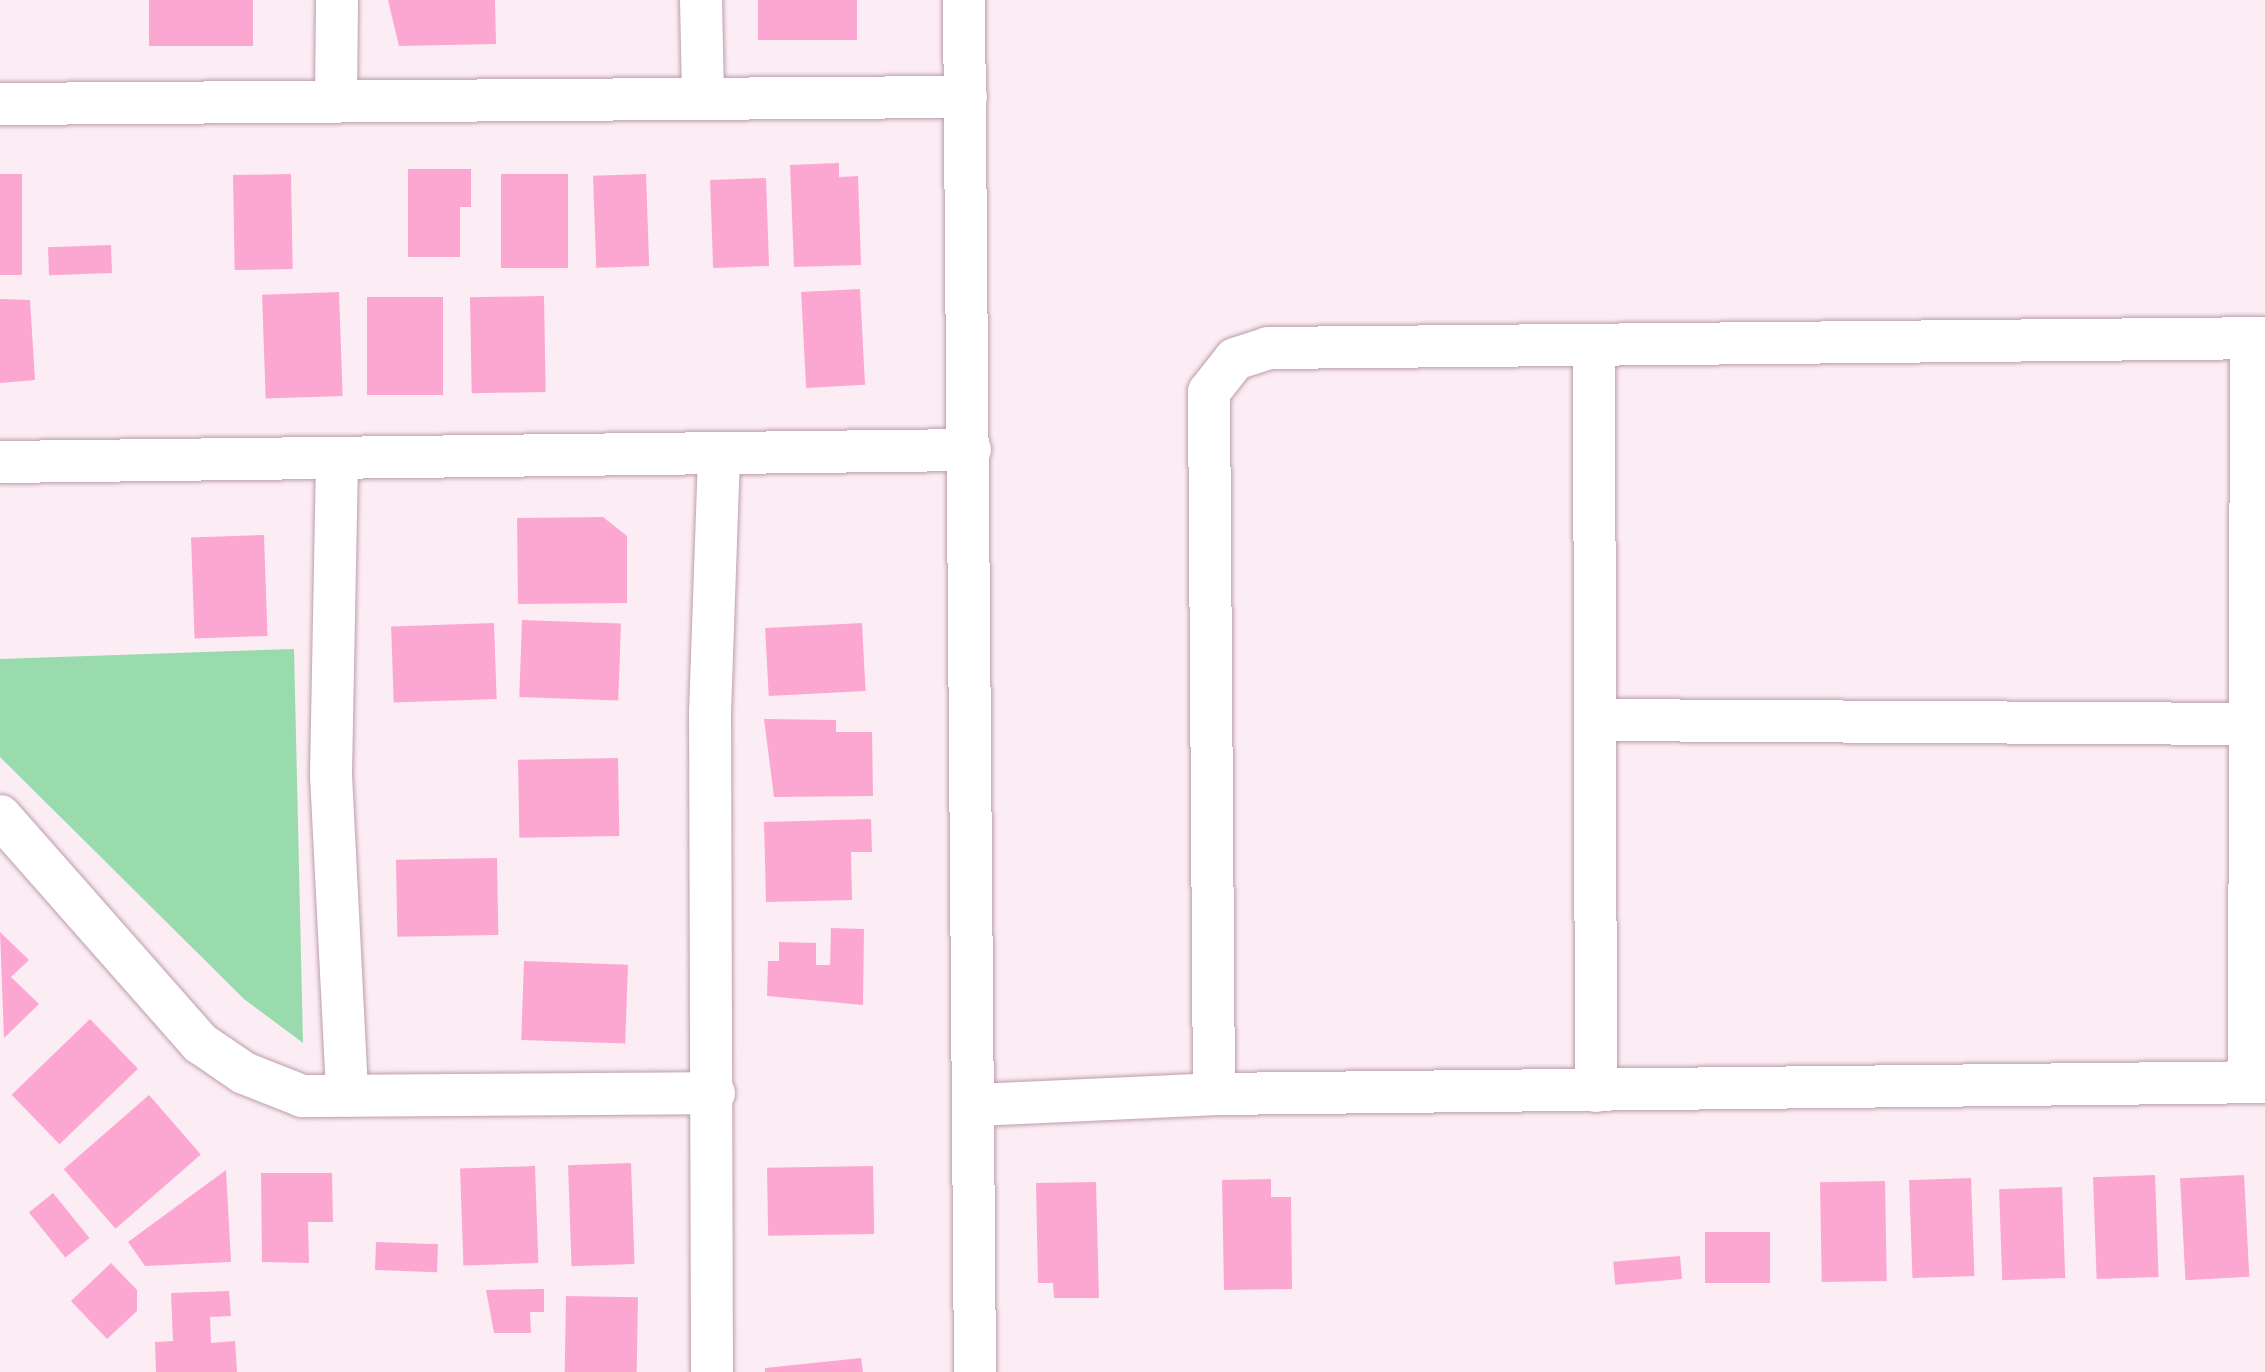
<!DOCTYPE html>
<html>
<head>
<meta charset="utf-8">
<style>
	body { margin:0 }
	#map { position:relative; width:2265px; height:1372px; overflow:hidden; background:#fcedf4; font-family:"Nunito Sans",sans-serif }
	div>[style] { position:absolute }
	.green>* { inset:0; background:#99dbac }
	.building>* { inset:0; background:#fca7d2; transform-origin:0 0 }
	.roads { filter:drop-shadow(0 0 2px #bd9cac) drop-shadow(0 0 2px #bd9cac) }
	.minor>* { height:42px; margin:-21px; padding:0 21px; transform-origin:21px; border-radius:21px; background:#fff }
	span { translate:-50% -50%; white-space:nowrap; text-align:center; line-height:1.15; -webkit-text-stroke:8px #fcedf4; paint-order:stroke }
</style>
</head>
<body>
<div id="map">
	<div class="green">
		<div style="clip-path:polygon(294px 649px,303px 1043px,244px 999px,0 757px,0 659px)"></div>
	</div>
	<div class="building">
		<div style="left:149px;top:0;width:104px;height:46px"></div>
		<div style="clip-path:polygon(388px 0,495px 0,496px 44px,399px 46px)"></div>
		<div style="left:758px;top:0;width:99px;height:40px"></div>
		<div style="clip-path:polygon(839px 163px,839px 177px,858px 176px,861px 265px,794px 267px,790px 165px)"></div>
		<div style="clip-path:polygon(408px 169px,471px 169px,471px 207px,460px 207px,460px 257px,408px 257px)"></div>
		<div style="left:0;top:174px;width:22px;height:101px"></div>
		<div style="left:291px;top:174px;width:95px;height:58px;rotate:89deg"></div>
		<div style="left:501px;top:174px;width:67px;height:94px"></div>
		<div style="left:646px;top:174px;width:92px;height:53px;rotate:88deg"></div>
		<div style="left:766px;top:178px;width:88px;height:56px;rotate:88deg"></div>
		<div style="left:111px;top:245px;width:28px;height:63px;rotate:88deg"></div>
		<div style="left:860px;top:289px;width:96px;height:59px;rotate:87deg"></div>
		<div style="left:339px;top:292px;width:104px;height:77px;rotate:88deg"></div>
		<div style="left:544px;top:296px;width:96px;height:74px;rotate:89deg"></div>
		<div style="left:367px;top:297px;width:76px;height:98px"></div>
		<div style="clip-path:polygon(0 299px,30px 300px,35px 380px,0 383px)"></div>
		<div style="clip-path:polygon(603px 517px,627px 536px,627px 603px,518px 604px,517px 518px)"></div>
		<div style="left:264px;top:535px;width:101px;height:73px;rotate:88deg"></div>
		<div style="left:522px;top:620px;width:99px;height:77px;rotate:2deg"></div>
		<div style="left:494px;top:623px;width:76px;height:103px;rotate:88deg"></div>
		<div style="left:862px;top:623px;width:68px;height:97px;rotate:87deg"></div>
		<div style="clip-path:polygon(764px 719px,836px 720px,836px 732px,872px 732px,873px 796px,774px 797px)"></div>
		<div style="left:618px;top:758px;width:78px;height:100px;rotate:89deg"></div>
		<div style="clip-path:polygon(871px 819px,872px 852px,851px 852px,852px 900px,766px 902px,764px 822px)"></div>
		<div style="left:497px;top:858px;width:77px;height:101px;rotate:89deg"></div>
		<div style="clip-path:polygon(831px 928px,864px 929px,863px 1005px,767px 996px,768px 961px,779px 961px,779px 942px,816px 943px,816px 965px,830px 965px)"></div>
		<div style="clip-path:polygon(0 932px,29px 960px,11px 977px,39px 1004px,4px 1038px)"></div>
		<div style="left:524px;top:961px;width:104px;height:79px;rotate:2deg"></div>
		<div style="left:90px;top:1019px;width:69px;height:109px;rotate:46deg"></div>
		<div style="left:149px;top:1095px;width:79px;height:113px;rotate:49deg"></div>
		<div style="left:631px;top:1163px;width:101px;height:63px;rotate:88deg"></div>
		<div style="left:535px;top:1166px;width:97px;height:75px;rotate:88deg"></div>
		<div style="left:873px;top:1166px;width:68px;height:106px;rotate:89deg"></div>
		<div style="clip-path:polygon(226px 1170px,231px 1262px,145px 1266px,128px 1242px)"></div>
		<div style="clip-path:polygon(261px 1173px,332px 1173px,333px 1222px,308px 1222px,309px 1263px,262px 1262px)"></div>
		<div style="left:2155px;top:1175px;width:102px;height:62px;rotate:88deg"></div>
		<div style="left:2244px;top:1175px;width:102px;height:64px;rotate:87deg"></div>
		<div style="left:1971px;top:1178px;width:98px;height:62px;rotate:88deg"></div>
		<div style="clip-path:polygon(1271px 1179px,1271px 1197px,1291px 1197px,1292px 1289px,1224px 1290px,1222px 1180px)"></div>
		<div style="left:1885px;top:1181px;width:100px;height:65px;rotate:89deg"></div>
		<div style="clip-path:polygon(1096px 1182px,1099px 1298px,1054px 1298px,1053px 1283px,1038px 1283px,1036px 1183px)"></div>
		<div style="left:2062px;top:1187px;width:91px;height:63px;rotate:88deg"></div>
		<div style="left:53px;top:1193px;width:58px;height:31px;rotate:51deg"></div>
		<div style="left:1705px;top:1232px;width:65px;height:51px"></div>
		<div style="left:376px;top:1242px;width:62px;height:28px;rotate:2deg"></div>
		<div style="left:1680px;top:1256px;width:23px;height:67px;rotate:85deg"></div>
		<div style="clip-path:polygon(111px 1263px,137px 1290px,137px 1311px,107px 1339px,71px 1301px)"></div>
		<div style="clip-path:polygon(544px 1289px,544px 1312px,530px 1312px,531px 1333px,494px 1333px,486px 1290px)"></div>
		<div style="clip-path:polygon(229px 1291px,231px 1316px,210px 1317px,211px 1343px,235px 1341px,237px 1372px,156px 1372px,155px 1342px,173px 1341px,171px 1293px)"></div>
		<div style="left:566px;top:1296px;width:72px;height:76px;rotate:1deg"></div>
		<div style="clip-path:polygon(861px 1358px,863px 1372px,765px 1372px,765px 1368px)"></div>
	</div>
	<div class="roads">
		<div class="minor">
			<div style="left:701px;top:0;width:97px;rotate:88.8deg"></div>
			<div style="left:964px;top:0;width:1372px;rotate:89.54deg"></div>
			<div style="left:336px;top:99px;width:99px;rotate:-89.4deg"></div>
			<div style="left:0;top:104px;width:966px;rotate:-0.42deg"></div>
			<div style="left:1594px;top:347px;width:744px;rotate:89.85deg"></div>
			<div style="left:337px;top:461px;width:314px;rotate:91.1deg"></div>
			<div style="left:331px;top:775px;width:321px;rotate:87.1deg"></div>
			<div style="left:0;top:462px;width:970px;rotate:-0.71deg"></div>
			<div style="left:1596px;top:720px;width:659px;rotate:0.35deg"></div>
			<div style="left:0;top:816px;width:303px;rotate:48.6deg"></div>
			<div style="left:200px;top:1043px;width:53px;rotate:34.3deg"></div>
			<div style="left:244px;top:1073px;width:62px;rotate:21.6deg"></div>
			<div style="left:302px;top:1096px;width:412px;rotate:-0.4deg"></div>
			<div style="left:2249px;top:1082px;width:744px;rotate:-89.85deg"></div>
			<div style="left:1214px;top:1094px;width:702px;rotate:-90.41deg"></div>
			<div style="left:1209px;top:392px;width:42px;rotate:-51.8deg"></div>
			<div style="left:1235px;top:359px;width:35px;rotate:-18deg"></div>
			<div style="left:1268px;top:348px;width:997px;rotate:-0.57deg"></div>
			<div style="left:976px;top:1105px;width:238px;rotate:-2.6deg"></div>
			<div style="left:1214px;top:1094px;width:1051px;rotate:-0.65deg"></div>
			<div style="left:712px;top:1372px;width:659px;rotate:-90.17deg"></div>
			<div style="left:710px;top:713px;width:256px;rotate:-88deg"></div>
		</div>
	</div>
</div>
</body>
</html>
